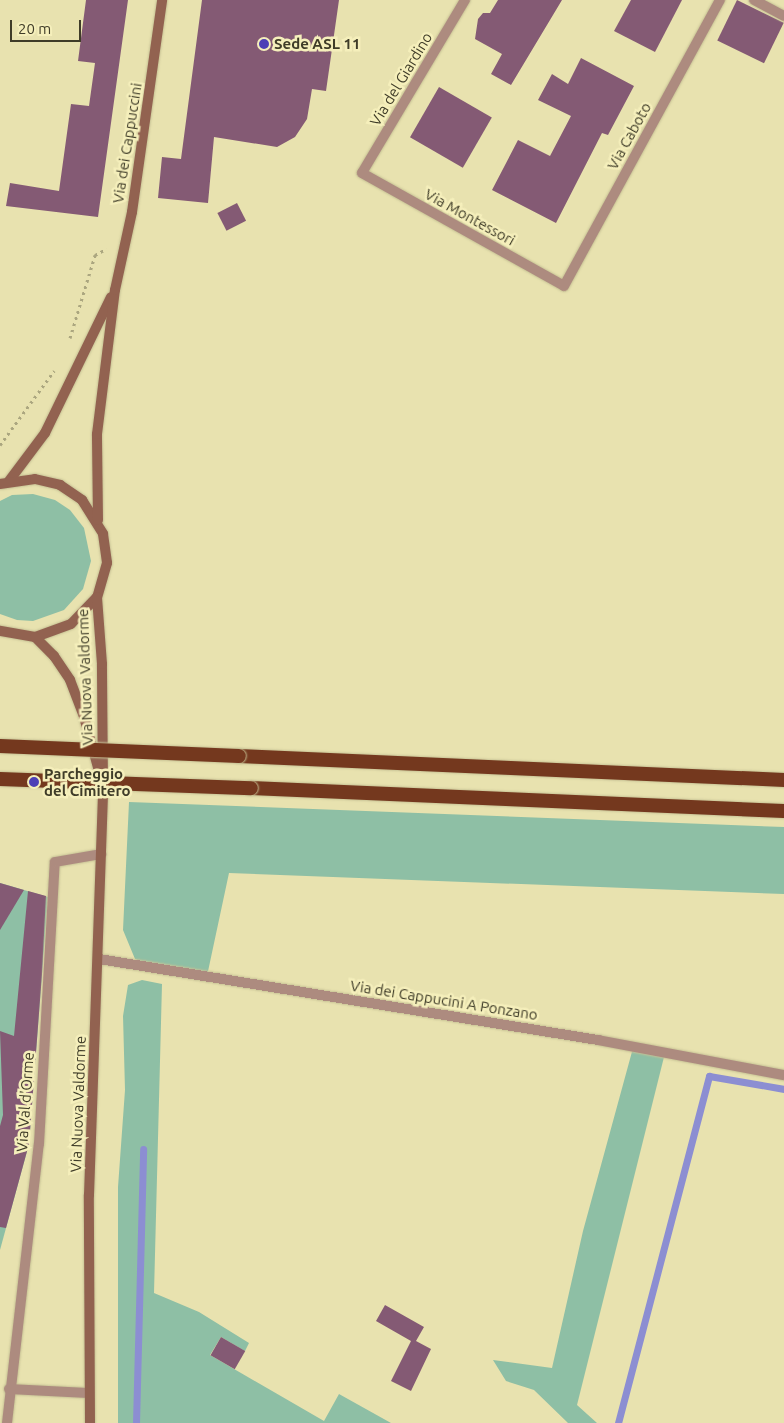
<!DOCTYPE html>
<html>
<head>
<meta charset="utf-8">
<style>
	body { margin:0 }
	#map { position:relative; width:784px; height:1423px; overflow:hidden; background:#e8e2af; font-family:Ubuntu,sans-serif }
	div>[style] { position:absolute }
	.green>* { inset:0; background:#8ebfa5 }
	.stream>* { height:7px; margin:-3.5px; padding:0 3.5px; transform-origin:3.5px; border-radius:3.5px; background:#8c8ed2 }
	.building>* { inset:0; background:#845a74; transform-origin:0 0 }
	.path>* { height:3px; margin-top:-1.5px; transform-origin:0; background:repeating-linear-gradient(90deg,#aba67f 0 2.5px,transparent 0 6.5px) }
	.roads { filter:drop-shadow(0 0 1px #c6c194) drop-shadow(0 0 1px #c6c194) }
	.minor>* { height:10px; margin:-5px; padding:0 5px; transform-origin:5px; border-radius:5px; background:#ad8b7f }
	.secondary>* { height:10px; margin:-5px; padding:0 5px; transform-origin:5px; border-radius:5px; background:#926250 }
	.trunk>* { height:14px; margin:-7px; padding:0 7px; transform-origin:7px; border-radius:7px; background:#74381e }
	.bridges { filter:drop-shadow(0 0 1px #c6c194) drop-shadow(0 0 1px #c6c194) }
	.trunk-bridge>* { height:14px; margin:-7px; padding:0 7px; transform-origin:7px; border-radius:7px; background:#74381e }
	.dots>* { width:14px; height:14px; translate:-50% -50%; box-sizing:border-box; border:2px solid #f5efbb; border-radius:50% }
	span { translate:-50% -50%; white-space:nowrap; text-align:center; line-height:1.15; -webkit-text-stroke:5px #f5efbb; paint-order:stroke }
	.poi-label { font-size:15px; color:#3f3c28; font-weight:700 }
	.left { translate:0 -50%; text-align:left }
	.street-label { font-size:15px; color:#3f3c28 }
	.scale { position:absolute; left:10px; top:20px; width:71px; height:22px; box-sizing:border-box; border:2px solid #3f3c28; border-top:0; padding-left:6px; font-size:15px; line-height:18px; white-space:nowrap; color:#3f3c28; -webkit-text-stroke:4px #f5efbb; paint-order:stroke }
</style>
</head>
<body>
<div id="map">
	<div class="green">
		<div style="clip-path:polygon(33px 494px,55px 500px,70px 510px,84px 528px,91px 561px,83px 589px,64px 610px,33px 621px,17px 620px,0 614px,0 501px,12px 495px)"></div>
		<div style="clip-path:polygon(129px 802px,784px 827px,784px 894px,229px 873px,207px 976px,162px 969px,135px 959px,123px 930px)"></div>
		<div style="clip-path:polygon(0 883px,48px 897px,29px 1144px,0 1250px)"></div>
		<div style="clip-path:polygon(142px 980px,162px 984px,154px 1293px,199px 1312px,249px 1343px,245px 1351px,221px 1337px,210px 1355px,324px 1421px,339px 1394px,391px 1423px,118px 1423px,118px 1187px,125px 1090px,123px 1016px,128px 985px)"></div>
		<div style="clip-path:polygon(633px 1048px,665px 1053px,577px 1405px,597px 1423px,568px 1423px,534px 1390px,506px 1381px,493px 1360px,552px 1368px,583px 1231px)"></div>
	</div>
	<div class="stream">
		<div style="left:136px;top:1423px;width:274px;rotate:-88.5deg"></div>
		<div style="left:618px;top:1423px;width:359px;rotate:-75.3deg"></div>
		<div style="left:709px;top:1076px;width:76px;rotate:9.8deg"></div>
	</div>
	<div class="building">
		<div style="clip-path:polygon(86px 0,128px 0,98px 217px,6px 206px,10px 183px,59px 191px,71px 104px,89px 106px,95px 63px,78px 61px)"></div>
		<div style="clip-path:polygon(202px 0,339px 0,326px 91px,312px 89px,307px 119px,295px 137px,277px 147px,214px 137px,208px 203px,158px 198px,162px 157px,181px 159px)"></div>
		<div style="clip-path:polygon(498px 0,562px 0,511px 85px,491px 74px,502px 54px,475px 39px,478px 19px,483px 13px,490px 13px)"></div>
		<div style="clip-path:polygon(631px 0,682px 0,655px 52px,614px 31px)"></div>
		<div style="left:737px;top:0;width:52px;height:45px;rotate:26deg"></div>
		<div style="clip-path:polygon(581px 58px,634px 86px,608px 135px,602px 133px,556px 223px,492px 190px,518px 140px,550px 156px,571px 116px,538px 100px,552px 74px,568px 84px)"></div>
		<div style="left:439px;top:87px;width:61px;height:58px;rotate:30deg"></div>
		<div style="left:237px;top:203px;width:20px;height:22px;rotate:63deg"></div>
		<div style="clip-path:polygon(0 883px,24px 890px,0 930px)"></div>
		<div style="clip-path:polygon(28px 891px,46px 896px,42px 974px,29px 1144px,6px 1228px,0 1227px,0 1126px,3px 1115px,0 1031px,14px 1036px)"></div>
		<div style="clip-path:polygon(385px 1305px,424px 1327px,416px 1341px,431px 1349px,411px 1391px,391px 1381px,411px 1341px,376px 1321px)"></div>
		<div style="left:221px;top:1337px;width:28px;height:21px;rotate:30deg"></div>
	</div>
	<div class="path">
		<div style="left:70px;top:338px;width:87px;rotate:-73.2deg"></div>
		<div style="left:95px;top:255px;width:13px;rotate:-29deg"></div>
		<div style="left:0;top:445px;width:92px;rotate:-53.9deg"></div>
	</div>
	<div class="roads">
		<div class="minor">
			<div style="left:465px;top:0;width:201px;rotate:120.8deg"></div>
			<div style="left:362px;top:173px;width:231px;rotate:29.2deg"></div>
			<div style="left:564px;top:286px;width:326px;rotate:-61.4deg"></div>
			<div style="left:754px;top:0;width:34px;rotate:28deg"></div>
			<div style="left:99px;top:959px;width:506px;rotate:9.22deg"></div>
			<div style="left:598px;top:1040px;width:189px;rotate:10.7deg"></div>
			<div style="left:9px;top:1389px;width:79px;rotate:2.9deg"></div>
			<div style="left:7px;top:1423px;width:281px;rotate:-83.5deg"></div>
			<div style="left:39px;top:1144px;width:282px;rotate:-86.8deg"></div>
			<div style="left:55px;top:862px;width:47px;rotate:-9.9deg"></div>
		</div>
		<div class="secondary">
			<div style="left:9px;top:481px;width:60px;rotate:-53.1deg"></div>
			<div style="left:45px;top:433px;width:151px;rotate:-64.1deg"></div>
			<div style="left:0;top:484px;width:35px;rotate:-8deg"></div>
			<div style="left:35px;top:479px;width:26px;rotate:13deg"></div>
			<div style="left:60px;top:485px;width:27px;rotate:34deg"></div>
			<div style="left:82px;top:500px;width:40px;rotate:58deg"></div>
			<div style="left:103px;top:534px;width:29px;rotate:82deg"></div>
			<div style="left:107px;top:563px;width:35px;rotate:106deg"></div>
			<div style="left:97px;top:597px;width:37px;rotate:134deg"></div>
			<div style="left:71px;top:624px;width:38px;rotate:160deg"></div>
			<div style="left:35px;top:637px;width:36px;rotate:-170deg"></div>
			<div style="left:98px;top:520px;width:86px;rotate:-90.7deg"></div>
			<div style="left:97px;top:434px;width:145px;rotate:-82.9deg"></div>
			<div style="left:115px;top:290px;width:80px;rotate:-77.7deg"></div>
			<div style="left:132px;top:212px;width:214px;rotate:-81.9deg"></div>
			<div style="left:35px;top:637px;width:27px;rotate:45deg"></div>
			<div style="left:54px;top:656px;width:29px;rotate:56deg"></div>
			<div style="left:70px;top:680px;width:40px;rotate:69deg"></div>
			<div style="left:84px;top:717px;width:56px;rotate:74.5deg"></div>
			<div style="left:90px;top:1423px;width:228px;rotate:-90.3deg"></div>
			<div style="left:89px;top:1195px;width:408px;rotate:-88deg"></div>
			<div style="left:103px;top:787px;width:123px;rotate:-90.5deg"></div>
			<div style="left:102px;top:664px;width:67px;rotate:-94.3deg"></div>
		</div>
		<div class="trunk">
			<div style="left:239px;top:756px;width:546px;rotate:2.52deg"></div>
			<div style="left:251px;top:788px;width:533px;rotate:2.47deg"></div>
		</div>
	</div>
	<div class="bridges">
		<div class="trunk-bridge">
			<div style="left:0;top:746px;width:239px;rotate:2.4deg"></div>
			<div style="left:0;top:779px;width:251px;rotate:2.1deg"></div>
		</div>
	</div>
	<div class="dots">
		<div style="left:264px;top:44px;background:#4d3fb6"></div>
		<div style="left:34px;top:782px;background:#4d3fb6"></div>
	</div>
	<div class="poi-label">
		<span class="left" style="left:274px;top:44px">Sede ASL 11</span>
		<span class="left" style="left:44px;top:782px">Parcheggio<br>del Cimitero</span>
	</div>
	<div class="street-label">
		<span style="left:401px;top:79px;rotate:-59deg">Via del Giardino</span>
		<span style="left:629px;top:136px;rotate:-61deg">Via Caboto</span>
		<span style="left:127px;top:143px;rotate:-81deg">Via dei Cappuccini</span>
		<span style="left:470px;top:217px;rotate:29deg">Via Montessori</span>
		<span style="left:85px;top:677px;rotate:-92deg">Via Nuova Valdorme</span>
		<span style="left:444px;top:1000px;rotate:9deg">Via dei Cappucini A Ponzano</span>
		<span style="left:25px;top:1102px;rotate:-86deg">Via Val d'Orme</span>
		<span style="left:78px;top:1104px;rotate:-88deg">Via Nuova Valdorme</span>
	</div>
	<div class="scale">20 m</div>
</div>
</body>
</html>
